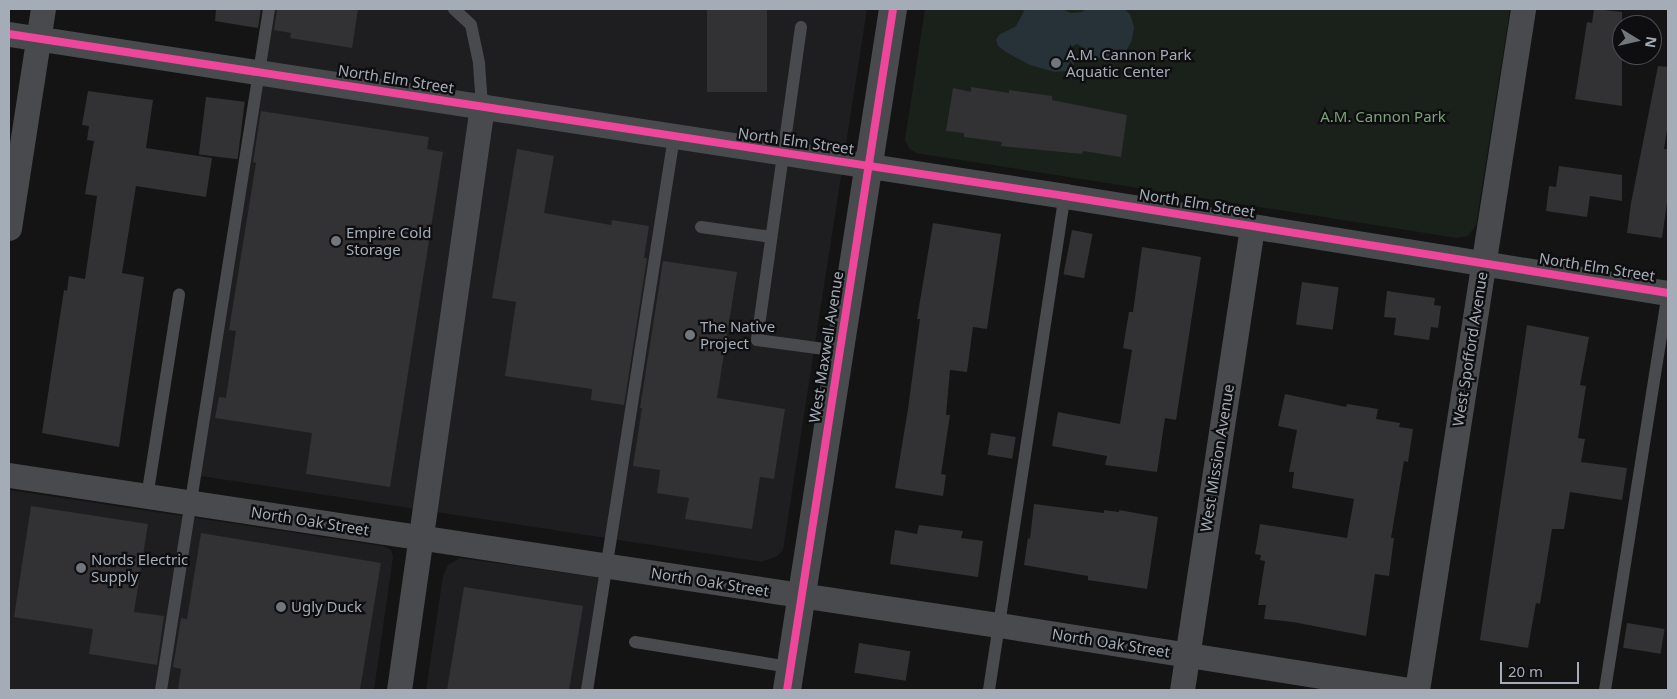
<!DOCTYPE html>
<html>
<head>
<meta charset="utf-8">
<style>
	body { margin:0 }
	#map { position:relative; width:1677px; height:699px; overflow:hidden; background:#141414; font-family:"Noto Sans",sans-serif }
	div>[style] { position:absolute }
	.built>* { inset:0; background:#1e1e20 }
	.green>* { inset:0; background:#1a211a }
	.water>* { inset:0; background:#263237 }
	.building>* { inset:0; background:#323234; transform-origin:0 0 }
	.service>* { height:12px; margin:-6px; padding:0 6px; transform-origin:6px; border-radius:6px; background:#484a4d }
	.minor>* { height:25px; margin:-12.5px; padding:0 12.5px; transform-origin:12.5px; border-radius:12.5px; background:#484a4d }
	.tertiary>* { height:28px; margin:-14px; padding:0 14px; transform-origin:14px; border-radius:14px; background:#484a4d }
	.cycleway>* { height:8px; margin:-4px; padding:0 4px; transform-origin:4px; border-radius:4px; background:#ed469a }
	.dots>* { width:14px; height:14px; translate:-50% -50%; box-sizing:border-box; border:2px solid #0e0e10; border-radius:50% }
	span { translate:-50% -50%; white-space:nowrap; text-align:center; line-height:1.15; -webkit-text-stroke:4.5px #0e0e10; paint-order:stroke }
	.poi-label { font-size:15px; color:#a4acb7 }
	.left { translate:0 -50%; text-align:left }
	.street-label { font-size:15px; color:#a4acb7 }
	.park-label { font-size:15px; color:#7da379 }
	.frame { position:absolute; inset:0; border:10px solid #a4acb7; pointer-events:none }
	.north { position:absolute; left:1612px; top:15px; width:50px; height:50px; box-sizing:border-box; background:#0e0e10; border:1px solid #4a4d53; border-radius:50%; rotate:99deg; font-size:14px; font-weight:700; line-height:20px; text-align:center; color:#a4acb7 }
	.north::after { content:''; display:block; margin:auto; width:18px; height:22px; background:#72777e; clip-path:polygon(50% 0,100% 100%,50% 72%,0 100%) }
	.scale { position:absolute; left:1500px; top:662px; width:79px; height:22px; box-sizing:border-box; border:2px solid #a4acb7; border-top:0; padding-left:6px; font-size:15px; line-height:18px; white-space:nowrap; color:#a4acb7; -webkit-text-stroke:4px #0e0e10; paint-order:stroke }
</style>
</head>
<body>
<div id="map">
	<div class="built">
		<div style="clip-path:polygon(273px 9px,867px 9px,783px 550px,777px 556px,762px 562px,201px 476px)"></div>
		<div style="clip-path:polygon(9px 490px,383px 546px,391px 550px,393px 557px,374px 690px,9px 690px)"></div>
		<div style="clip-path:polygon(460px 558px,609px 579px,594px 690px,426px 690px,443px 576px,448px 565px)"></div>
	</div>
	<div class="green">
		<div style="clip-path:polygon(925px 9px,1510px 9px,1476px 225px,1468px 236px,1457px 238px,916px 153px,909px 148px,905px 140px)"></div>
	</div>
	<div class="water">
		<div style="clip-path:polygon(1025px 9px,1062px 9px,1071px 13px,1082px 12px,1087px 9px,1124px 9px,1130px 14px,1134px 27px,1132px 40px,1126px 51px,1115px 58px,1101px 59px,1088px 55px,1082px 47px,1077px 44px,1073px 46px,1070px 50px,1075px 61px,1073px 66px,1067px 71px,1055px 72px,1030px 65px,1006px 52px,998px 46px,996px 40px,999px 35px,1016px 26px)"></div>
	</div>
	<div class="building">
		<div style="clip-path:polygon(216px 9px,261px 9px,258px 28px,215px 21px)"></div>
		<div style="clip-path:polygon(277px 9px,358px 9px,352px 48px,290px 38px,291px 33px,274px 30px)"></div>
		<div style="left:707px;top:9px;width:60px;height:83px"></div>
		<div style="clip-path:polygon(1594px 9px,1622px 12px,1622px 106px,1575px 99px,1587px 22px,1592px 23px)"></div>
		<div style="clip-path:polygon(1658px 66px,1668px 67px,1668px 124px,1664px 149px,1668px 149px,1668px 196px,1662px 238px,1627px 233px,1631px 203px)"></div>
		<div style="clip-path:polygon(971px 87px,1009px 93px,1009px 90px,1052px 96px,1052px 100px,1127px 115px,1121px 157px,1083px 151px,1082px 154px,1001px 146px,1002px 142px,964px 137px,964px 133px,946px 131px,953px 88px,971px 92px)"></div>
		<div style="clip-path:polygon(88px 91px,153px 100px,146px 148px,212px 158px,206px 197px,136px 186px,122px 273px,144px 277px,119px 447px,42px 433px,64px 290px,67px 291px,69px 276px,85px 279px,97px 196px,85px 194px,94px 141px,87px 140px,89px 126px,82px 125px)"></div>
		<div style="left:206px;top:97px;width:39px;height:58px;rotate:7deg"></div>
		<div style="clip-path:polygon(261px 111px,429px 137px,427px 149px,443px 152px,390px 487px,306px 474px,312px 433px,215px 418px,219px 397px,226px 398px,236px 331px,229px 330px,256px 163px,253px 162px)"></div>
		<div style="clip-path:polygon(517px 149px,554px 156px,544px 213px,611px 225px,612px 220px,649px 226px,644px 258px,647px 258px,624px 405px,591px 400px,592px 389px,505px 376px,516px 302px,492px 298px)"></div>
		<div style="clip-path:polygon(1559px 166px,1622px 175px,1622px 201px,1590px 196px,1587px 217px,1546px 211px,1549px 186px,1556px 187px)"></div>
		<div style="clip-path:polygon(933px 223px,1001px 234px,987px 329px,973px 327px,967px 372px,950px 370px,946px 415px,950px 415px,941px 474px,946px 475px,943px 496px,895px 488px,908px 409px,920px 319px,917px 319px)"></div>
		<div style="left:1072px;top:230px;width:21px;height:45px;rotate:11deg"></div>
		<div style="clip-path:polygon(1142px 247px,1201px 257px,1176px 420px,1165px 418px,1157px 472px,1105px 465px,1107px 456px,1052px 446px,1058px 412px,1120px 424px,1132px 350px,1123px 348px,1129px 312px,1133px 312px)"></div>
		<div style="clip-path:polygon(663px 261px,737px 272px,717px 398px,785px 409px,774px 479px,760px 477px,752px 529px,685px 519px,689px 498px,657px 493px,660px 470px,633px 466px,642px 408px,640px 408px)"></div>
		<div style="left:1302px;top:282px;width:37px;height:43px;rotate:8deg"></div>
		<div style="clip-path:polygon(1387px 291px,1435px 298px,1434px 305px,1441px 306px,1438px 328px,1431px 327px,1429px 340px,1394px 335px,1396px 318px,1384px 317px)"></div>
		<div style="clip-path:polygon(1527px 325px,1589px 337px,1580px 385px,1586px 386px,1578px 438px,1585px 439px,1581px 462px,1627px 468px,1622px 500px,1570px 492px,1564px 529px,1552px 529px,1540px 604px,1536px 603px,1528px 648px,1480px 640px)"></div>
		<div style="clip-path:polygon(1285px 394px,1346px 407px,1347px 404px,1378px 409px,1376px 419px,1400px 423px,1399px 427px,1413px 429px,1408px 462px,1404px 461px,1391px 538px,1394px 538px,1389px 576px,1375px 574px,1366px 636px,1293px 622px,1264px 619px,1266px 605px,1258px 605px,1265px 561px,1260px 560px,1261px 555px,1255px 554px,1260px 524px,1347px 538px,1354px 499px,1292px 488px,1294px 472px,1289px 472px,1297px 430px,1278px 426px)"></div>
		<div style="left:991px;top:433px;width:25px;height:22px;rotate:9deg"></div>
		<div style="clip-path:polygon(1034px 504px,1104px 513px,1104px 510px,1119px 512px,1119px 510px,1158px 517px,1147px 589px,1088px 580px,1088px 576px,1024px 565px,1028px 538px,1030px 539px)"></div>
		<div style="clip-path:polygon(31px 506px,148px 524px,134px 612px,164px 616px,157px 665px,89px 654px,93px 629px,14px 617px)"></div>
		<div style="clip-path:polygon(919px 525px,963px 531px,961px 538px,983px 541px,978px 577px,890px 564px,895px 530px,917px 534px)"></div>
		<div style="clip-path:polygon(201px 533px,381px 563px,360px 690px,178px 690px,181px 669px,173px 667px,181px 618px,187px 619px)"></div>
		<div style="clip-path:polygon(464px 587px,583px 606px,569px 690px,447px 690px)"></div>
		<div style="left:1627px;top:623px;width:38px;height:25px;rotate:9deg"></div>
		<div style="left:859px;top:643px;width:52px;height:30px;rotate:9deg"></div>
	</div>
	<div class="service">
		<div style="left:454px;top:9px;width:23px;rotate:43deg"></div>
		<div style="left:471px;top:25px;width:40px;rotate:78deg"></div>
		<div style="left:479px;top:64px;width:42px;rotate:85.9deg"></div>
		<div style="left:801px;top:27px;width:316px;rotate:98deg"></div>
		<div style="left:757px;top:340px;width:83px;rotate:7.6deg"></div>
		<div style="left:701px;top:227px;width:71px;rotate:8.1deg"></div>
		<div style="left:147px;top:497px;width:205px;rotate:-81deg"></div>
		<div style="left:635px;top:642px;width:157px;rotate:9.2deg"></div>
		<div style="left:161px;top:690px;width:690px;rotate:-80.99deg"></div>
		<div style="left:587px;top:690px;width:560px;rotate:-81.06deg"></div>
		<div style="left:989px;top:690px;width:500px;rotate:-81.3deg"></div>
		<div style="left:1605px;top:690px;width:405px;rotate:-81deg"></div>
	</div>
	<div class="minor">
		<div style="left:9px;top:34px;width:1068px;rotate:8.72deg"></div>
		<div style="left:1065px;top:196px;width:611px;rotate:9.14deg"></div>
		<div style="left:9px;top:228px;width:222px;rotate:-81.2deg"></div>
		<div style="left:9px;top:475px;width:1001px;rotate:8.62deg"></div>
		<div style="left:999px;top:625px;width:417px;rotate:9deg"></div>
		<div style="left:399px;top:690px;width:590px;rotate:-81.91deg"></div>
		<div style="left:1182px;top:690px;width:469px;rotate:-81.4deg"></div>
		<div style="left:1417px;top:690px;width:689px;rotate:-81.15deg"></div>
	</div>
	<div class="tertiary">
		<div style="left:787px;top:690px;width:689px;rotate:-81.15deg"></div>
	</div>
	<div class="cycleway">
		<div style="left:9px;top:34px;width:1068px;rotate:8.72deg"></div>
		<div style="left:1065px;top:196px;width:611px;rotate:9.14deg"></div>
		<div style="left:787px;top:690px;width:689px;rotate:-81.15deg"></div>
	</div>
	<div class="dots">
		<div style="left:1056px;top:63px;background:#72777e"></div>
		<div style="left:336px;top:241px;background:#72777e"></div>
		<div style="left:690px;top:335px;background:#72777e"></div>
		<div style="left:81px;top:568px;background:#72777e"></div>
		<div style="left:281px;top:607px;background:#72777e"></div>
	</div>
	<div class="poi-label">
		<span class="left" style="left:1066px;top:63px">A.M. Cannon Park<br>Aquatic Center</span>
		<span class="left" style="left:346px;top:241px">Empire Cold<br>Storage</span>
		<span class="left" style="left:700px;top:335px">The Native<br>Project</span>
		<span class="left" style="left:91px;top:568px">Nords Electric<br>Supply</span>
		<span class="left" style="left:291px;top:607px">Ugly Duck</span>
	</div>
	<div class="street-label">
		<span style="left:396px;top:79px;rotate:9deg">North Elm Street</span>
		<span style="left:796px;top:141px;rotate:8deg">North Elm Street</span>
		<span style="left:1197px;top:203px;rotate:9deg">North Elm Street</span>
		<span style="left:1597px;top:267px;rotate:9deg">North Elm Street</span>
		<span style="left:826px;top:347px;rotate:-81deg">West Maxwell Avenue</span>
		<span style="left:1470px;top:349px;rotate:-81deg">West Spofford Avenue</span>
		<span style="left:1217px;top:458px;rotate:-81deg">West Mission Avenue</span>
		<span style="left:310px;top:521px;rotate:9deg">North Oak Street</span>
		<span style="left:710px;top:582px;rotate:9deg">North Oak Street</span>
		<span style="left:1111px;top:643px;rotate:9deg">North Oak Street</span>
	</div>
	<div class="park-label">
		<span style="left:1383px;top:117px">A.M. Cannon Park</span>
	</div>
	<div class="frame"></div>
	<div class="north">N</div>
	<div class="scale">20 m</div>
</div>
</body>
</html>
